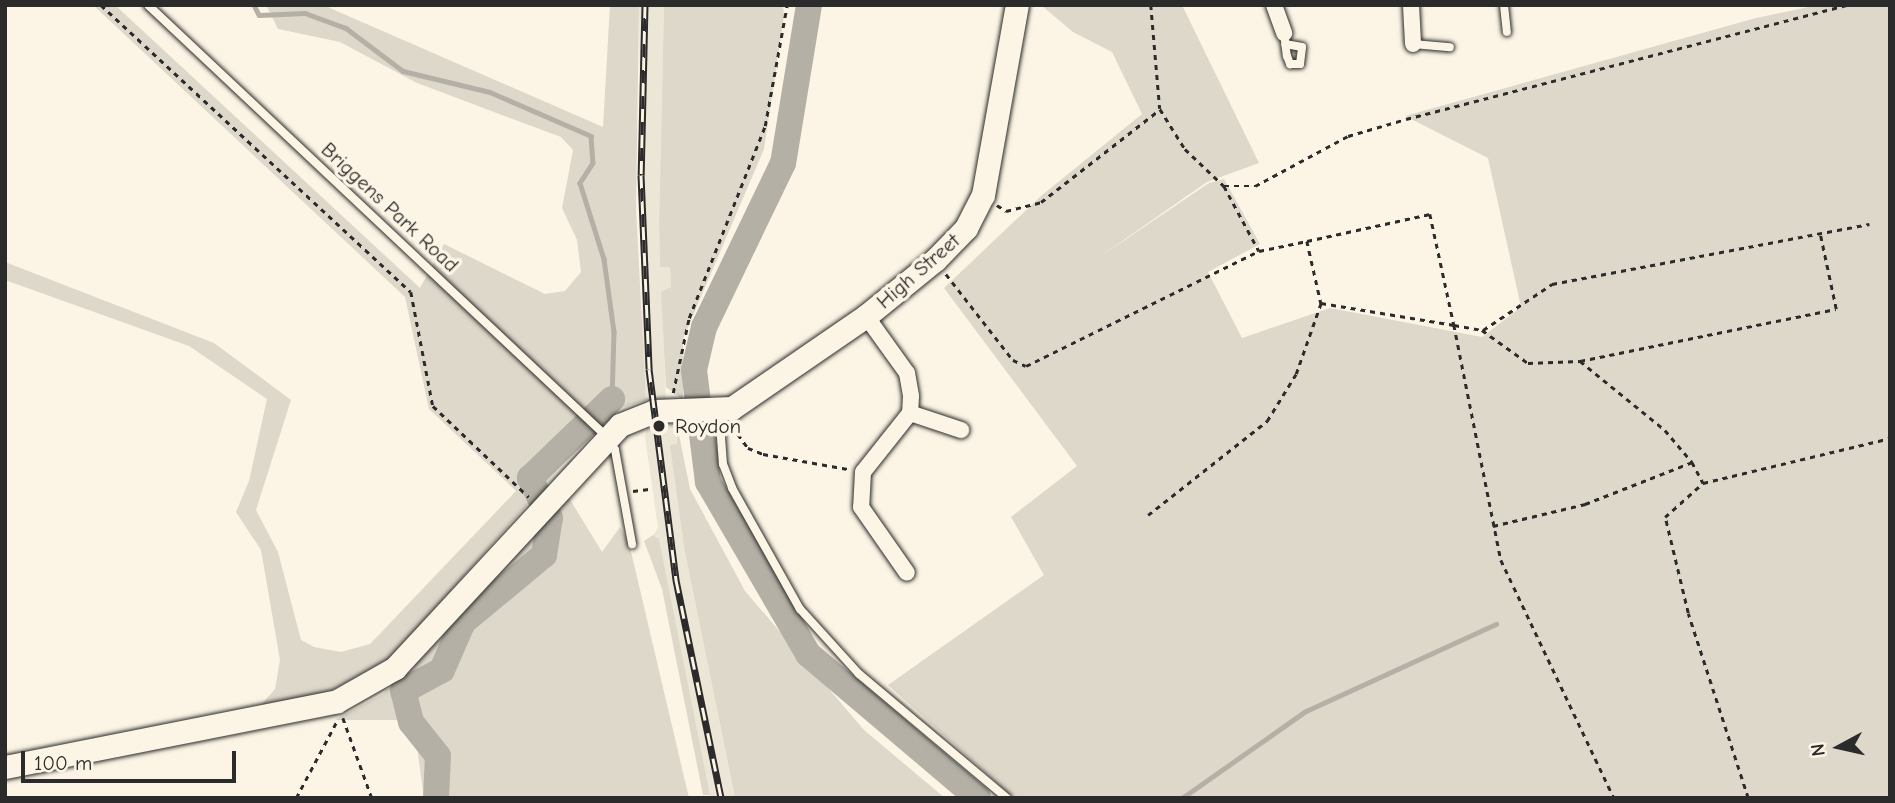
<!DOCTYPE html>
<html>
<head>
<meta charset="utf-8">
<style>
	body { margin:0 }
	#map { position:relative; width:1895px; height:803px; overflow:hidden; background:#fcf5e5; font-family:"Comic Neue",sans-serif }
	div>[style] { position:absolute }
	.built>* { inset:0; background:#ece6d7 }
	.green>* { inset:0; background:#ded8ca }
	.stream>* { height:4.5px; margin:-2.25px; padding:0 2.25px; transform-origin:2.25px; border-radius:2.25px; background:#b4b0a5 }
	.river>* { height:26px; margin:-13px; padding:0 13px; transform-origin:13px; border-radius:13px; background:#b4b0a5 }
	.path>* { height:2.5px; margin-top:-1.25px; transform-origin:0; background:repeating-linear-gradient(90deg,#2b2b2b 0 5px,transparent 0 10px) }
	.roads { filter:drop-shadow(0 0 2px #2b2b2b) drop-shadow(0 0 2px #2b2b2b) }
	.service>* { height:8px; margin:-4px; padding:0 4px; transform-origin:4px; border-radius:4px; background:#fcf5e5 }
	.minor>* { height:16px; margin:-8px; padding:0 8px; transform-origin:8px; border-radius:8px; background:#fcf5e5 }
	.secondary>* { height:23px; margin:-11.5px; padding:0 11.5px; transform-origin:11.5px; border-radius:11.5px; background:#fcf5e5 }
	.rail>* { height:7px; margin-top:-3.5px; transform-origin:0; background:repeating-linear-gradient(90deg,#fcf5e5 0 13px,#2b2b2b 0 26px); box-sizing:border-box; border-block:2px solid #2b2b2b }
	.dots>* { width:19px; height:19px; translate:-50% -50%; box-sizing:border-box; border:4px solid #fcf5e5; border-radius:50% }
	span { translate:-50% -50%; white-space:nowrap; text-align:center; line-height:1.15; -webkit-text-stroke:7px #fcf5e5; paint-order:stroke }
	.street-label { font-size:21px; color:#2b2b2b }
	.poi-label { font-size:21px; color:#2b2b2b }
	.left { translate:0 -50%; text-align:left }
	.frame { position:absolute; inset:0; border:7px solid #2b2b2b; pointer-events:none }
	.north { position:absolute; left:1804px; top:712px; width:70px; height:70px; -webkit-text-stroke:5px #fcf5e5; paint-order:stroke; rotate:262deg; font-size:19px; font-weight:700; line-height:28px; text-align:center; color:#2b2b2b }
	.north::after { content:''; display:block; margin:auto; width:24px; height:32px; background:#2b2b2b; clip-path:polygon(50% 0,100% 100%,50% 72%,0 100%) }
	.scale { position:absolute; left:21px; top:751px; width:215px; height:32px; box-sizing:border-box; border:4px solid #2b2b2b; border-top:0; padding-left:9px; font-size:21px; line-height:24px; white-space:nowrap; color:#2b2b2b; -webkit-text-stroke:5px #fcf5e5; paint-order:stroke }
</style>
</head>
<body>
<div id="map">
	<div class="built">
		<div style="clip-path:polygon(639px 5px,664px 5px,659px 226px,660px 267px,670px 267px,671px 287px,662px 292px,666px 400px,646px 400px,642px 343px)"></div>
		<div style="clip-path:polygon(674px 420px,677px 445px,671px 446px,684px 547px,735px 798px,710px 798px,659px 540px,653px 535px,658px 528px,645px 437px,648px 423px)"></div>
	</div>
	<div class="green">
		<div style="clip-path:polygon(93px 5px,115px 5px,420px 288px,444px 244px,545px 294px,565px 291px,581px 272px,577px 240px,562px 208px,573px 150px,561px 137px,417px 83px,340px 42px,278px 29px,266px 5px,323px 5px,603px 127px,610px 5px,639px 5px,636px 208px,646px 400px,621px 408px,593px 430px,393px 656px,331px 691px,260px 706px,275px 689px,280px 660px,261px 550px,236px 512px,249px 481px,267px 399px,189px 346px,5px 280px,5px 262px,214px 343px,291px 400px,256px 510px,278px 552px,301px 640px,314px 647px,341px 652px,370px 644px,516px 491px,429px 409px,405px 297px)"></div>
		<div style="clip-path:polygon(664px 5px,783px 5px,784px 16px,764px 149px,683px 339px,683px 400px,666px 387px,661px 292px,671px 287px,670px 267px,660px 267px,659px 226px)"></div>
		<div style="clip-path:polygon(1041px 5px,1182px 5px,1259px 163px,1207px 182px,1095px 260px,1209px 183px,1224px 179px,1260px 244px,1208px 272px,1242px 338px,1330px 308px,1482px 337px,1521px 307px,1488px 158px,1405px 116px,1756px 18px,1818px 5px,1890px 5px,1890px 798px,1014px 798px,888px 685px,1044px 575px,1011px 517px,1077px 466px,944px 288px,1041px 196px,1142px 114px,1112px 52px,1073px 32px)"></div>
		<div style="clip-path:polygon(676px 420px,690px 489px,745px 591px,864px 730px,945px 798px,735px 798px,684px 547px,670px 445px,677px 444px)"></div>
		<div style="clip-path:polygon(563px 488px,602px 552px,620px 527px,629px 543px,689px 798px,424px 798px,415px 732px,406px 720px,335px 720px,383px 694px,415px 663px)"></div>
		<div style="clip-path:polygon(653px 535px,659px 539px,710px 795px,703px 795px,662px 589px,644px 541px)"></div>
	</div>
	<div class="stream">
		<div style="left:254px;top:5px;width:11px;rotate:63deg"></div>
		<div style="left:259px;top:15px;width:46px;rotate:-2.5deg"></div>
		<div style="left:305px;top:13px;width:44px;rotate:20.1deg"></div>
		<div style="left:346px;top:28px;width:71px;rotate:37deg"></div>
		<div style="left:403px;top:71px;width:89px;rotate:13.6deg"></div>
		<div style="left:490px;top:92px;width:110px;rotate:23.5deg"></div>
		<div style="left:591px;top:136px;width:27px;rotate:86deg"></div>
		<div style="left:593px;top:163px;width:24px;rotate:123deg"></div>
		<div style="left:580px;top:183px;width:80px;rotate:72.5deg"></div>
		<div style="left:604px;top:259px;width:74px;rotate:82.2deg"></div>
		<div style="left:614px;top:332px;width:67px;rotate:91.7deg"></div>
		<div style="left:1182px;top:798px;width:151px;rotate:-35.1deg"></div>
		<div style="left:1306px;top:711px;width:209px;rotate:-24.6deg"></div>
	</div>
	<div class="river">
		<div style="left:809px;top:5px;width:160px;rotate:99.3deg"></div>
		<div style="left:783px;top:163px;width:182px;rotate:115.7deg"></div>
		<div style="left:704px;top:327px;width:44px;rotate:103.1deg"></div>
		<div style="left:694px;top:370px;width:113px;rotate:82.9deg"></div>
		<div style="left:708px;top:482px;width:199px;rotate:59.8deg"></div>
		<div style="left:808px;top:654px;width:223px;rotate:40.3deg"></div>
		<div style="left:436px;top:798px;width:42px;rotate:-87.3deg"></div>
		<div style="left:438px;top:756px;width:43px;rotate:-128.5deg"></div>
		<div style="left:411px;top:722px;width:32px;rotate:-104deg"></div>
		<div style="left:403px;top:691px;width:44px;rotate:-28.3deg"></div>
		<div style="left:442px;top:670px;width:52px;rotate:-66.4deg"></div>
		<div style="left:463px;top:622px;width:105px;rotate:-39.6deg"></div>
		<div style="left:544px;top:555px;width:37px;rotate:-81deg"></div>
		<div style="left:550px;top:518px;width:45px;rotate:-116.6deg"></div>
		<div style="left:530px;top:478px;width:114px;rotate:-43.9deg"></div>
	</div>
	<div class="path">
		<div style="left:101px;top:5px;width:422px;rotate:42.8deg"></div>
		<div style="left:411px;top:292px;width:116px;rotate:79.1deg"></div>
		<div style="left:433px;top:406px;width:132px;rotate:43.5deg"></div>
		<div style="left:1151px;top:5px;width:104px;rotate:85.1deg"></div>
		<div style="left:1160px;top:109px;width:47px;rotate:58deg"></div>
		<div style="left:1185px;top:149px;width:54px;rotate:43.5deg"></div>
		<div style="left:1224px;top:186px;width:74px;rotate:61.7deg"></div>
		<div style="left:1224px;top:186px;width:31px"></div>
		<div style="left:1255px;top:186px;width:106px;rotate:-28.3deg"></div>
		<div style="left:1348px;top:136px;width:60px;rotate:-16.3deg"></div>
		<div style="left:1406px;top:119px;width:455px;rotate:-14.5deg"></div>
		<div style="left:997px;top:205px;width:11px;rotate:34deg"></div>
		<div style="left:1006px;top:211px;width:36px;rotate:-14deg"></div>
		<div style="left:1041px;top:202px;width:150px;rotate:-37.9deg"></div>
		<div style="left:1307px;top:241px;width:126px;rotate:-12.4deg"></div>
		<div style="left:1430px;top:214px;width:114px;rotate:77.8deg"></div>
		<div style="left:1454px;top:325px;width:28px;rotate:10deg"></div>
		<div style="left:1482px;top:330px;width:57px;rotate:35.7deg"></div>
		<div style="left:1528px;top:363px;width:52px;rotate:-2.2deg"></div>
		<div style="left:1580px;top:361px;width:109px;rotate:39.1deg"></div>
		<div style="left:1665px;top:430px;width:42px;rotate:49.8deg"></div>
		<div style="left:946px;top:274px;width:109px;rotate:52.1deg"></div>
		<div style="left:1013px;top:360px;width:14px;rotate:25deg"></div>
		<div style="left:1026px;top:366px;width:260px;rotate:-26.3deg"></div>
		<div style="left:1259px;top:251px;width:49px;rotate:-11.8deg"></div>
		<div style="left:1307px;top:241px;width:64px;rotate:77.3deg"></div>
		<div style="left:1321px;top:303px;width:135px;rotate:9.4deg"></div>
		<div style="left:1454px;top:325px;width:240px;rotate:78.7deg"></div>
		<div style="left:1501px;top:560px;width:263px;rotate:64.6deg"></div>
		<div style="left:1483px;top:330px;width:83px;rotate:-33.7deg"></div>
		<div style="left:1552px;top:284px;width:323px;rotate:-10.7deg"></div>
		<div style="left:1580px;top:361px;width:261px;rotate:-11.5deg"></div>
		<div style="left:1836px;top:309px;width:77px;rotate:-102deg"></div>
		<div style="left:673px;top:393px;width:77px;rotate:-78deg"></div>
		<div style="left:689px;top:318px;width:206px;rotate:-68.4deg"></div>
		<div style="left:765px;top:126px;width:123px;rotate:-79.7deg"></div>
		<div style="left:732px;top:426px;width:27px;rotate:54deg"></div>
		<div style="left:748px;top:448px;width:16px;rotate:22deg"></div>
		<div style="left:763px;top:454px;width:86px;rotate:10deg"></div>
		<div style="left:633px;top:491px;width:16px;rotate:-7deg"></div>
		<div style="left:1148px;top:515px;width:152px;rotate:-38.3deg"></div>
		<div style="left:1267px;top:421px;width:55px;rotate:-58.3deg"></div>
		<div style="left:1296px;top:374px;width:75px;rotate:-70.6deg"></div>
		<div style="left:1493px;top:526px;width:95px;rotate:-13.4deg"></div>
		<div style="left:1585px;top:504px;width:115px;rotate:-21.4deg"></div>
		<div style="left:1692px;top:462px;width:24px;rotate:62deg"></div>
		<div style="left:343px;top:718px;width:85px;rotate:70.1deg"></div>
		<div style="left:296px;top:798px;width:87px;rotate:-62deg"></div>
		<div style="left:1748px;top:798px;width:194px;rotate:-108deg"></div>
		<div style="left:1688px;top:613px;width:99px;rotate:-103.5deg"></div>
		<div style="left:1665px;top:517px;width:51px;rotate:-41.8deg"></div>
		<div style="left:1703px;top:483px;width:192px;rotate:-13.5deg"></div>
	</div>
	<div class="roads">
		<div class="service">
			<div style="left:148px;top:5px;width:630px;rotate:43.26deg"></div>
			<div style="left:607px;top:437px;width:15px;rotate:58deg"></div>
			<div style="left:615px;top:450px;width:96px;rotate:79.7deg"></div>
			<div style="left:1504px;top:5px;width:27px;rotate:84deg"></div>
			<div style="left:1284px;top:33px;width:23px;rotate:83deg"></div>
			<div style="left:1287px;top:56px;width:9px;rotate:69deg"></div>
			<div style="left:1290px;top:64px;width:10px"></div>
			<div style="left:1300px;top:64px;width:17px;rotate:-83deg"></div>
			<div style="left:1302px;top:47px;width:17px;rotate:-170deg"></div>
			<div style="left:1413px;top:44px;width:37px;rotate:5deg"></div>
			<div style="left:719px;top:410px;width:54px;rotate:85.8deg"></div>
			<div style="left:723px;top:464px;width:26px;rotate:69deg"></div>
			<div style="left:732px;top:488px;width:139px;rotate:60.7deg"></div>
			<div style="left:800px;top:609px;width:88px;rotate:47.8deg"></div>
			<div style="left:859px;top:674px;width:193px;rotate:40deg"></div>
		</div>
		<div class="minor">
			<div style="left:1274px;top:5px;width:30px;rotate:70deg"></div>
			<div style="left:1411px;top:5px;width:39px;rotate:87deg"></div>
			<div style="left:866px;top:316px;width:70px;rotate:54.3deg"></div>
			<div style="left:907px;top:373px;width:23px;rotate:80deg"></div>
			<div style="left:911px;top:396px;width:17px;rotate:93deg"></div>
			<div style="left:910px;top:413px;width:75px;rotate:128.5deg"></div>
			<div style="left:863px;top:472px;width:35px;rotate:93deg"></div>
			<div style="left:861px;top:507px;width:80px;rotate:55.1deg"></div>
			<div style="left:910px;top:413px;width:54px;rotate:18.4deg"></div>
		</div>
		<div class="secondary">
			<div style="left:5px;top:767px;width:338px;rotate:-11.2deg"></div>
			<div style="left:337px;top:701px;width:67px;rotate:-29.6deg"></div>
			<div style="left:395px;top:668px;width:331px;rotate:-47.2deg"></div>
			<div style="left:620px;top:425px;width:37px;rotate:-22deg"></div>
			<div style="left:654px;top:411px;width:78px;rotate:-2.2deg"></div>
			<div style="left:732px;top:408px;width:163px;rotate:-34.5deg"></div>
			<div style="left:866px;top:316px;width:89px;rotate:-39.1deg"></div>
			<div style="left:935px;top:260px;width:45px;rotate:-45.9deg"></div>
			<div style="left:966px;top:228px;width:37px;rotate:-63deg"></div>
			<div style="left:983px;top:195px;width:193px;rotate:-79.9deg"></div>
		</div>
	</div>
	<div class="rail">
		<div style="left:645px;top:5px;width:170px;rotate:91.3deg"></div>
		<div style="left:641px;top:175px;width:194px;rotate:87.6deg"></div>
		<div style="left:649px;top:369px;width:213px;rotate:82.7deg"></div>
		<div style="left:676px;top:580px;width:223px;rotate:78.3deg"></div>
	</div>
	<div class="dots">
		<div style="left:659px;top:426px;background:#2b2b2b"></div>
	</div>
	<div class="street-label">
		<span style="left:390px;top:207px;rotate:43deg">Briggens Park Road</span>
		<span style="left:918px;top:271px;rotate:-41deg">High Street</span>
	</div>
	<div class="poi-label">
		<span class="left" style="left:675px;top:426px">Roydon</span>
	</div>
	<div class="frame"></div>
	<div class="north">N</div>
	<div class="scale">100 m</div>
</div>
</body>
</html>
